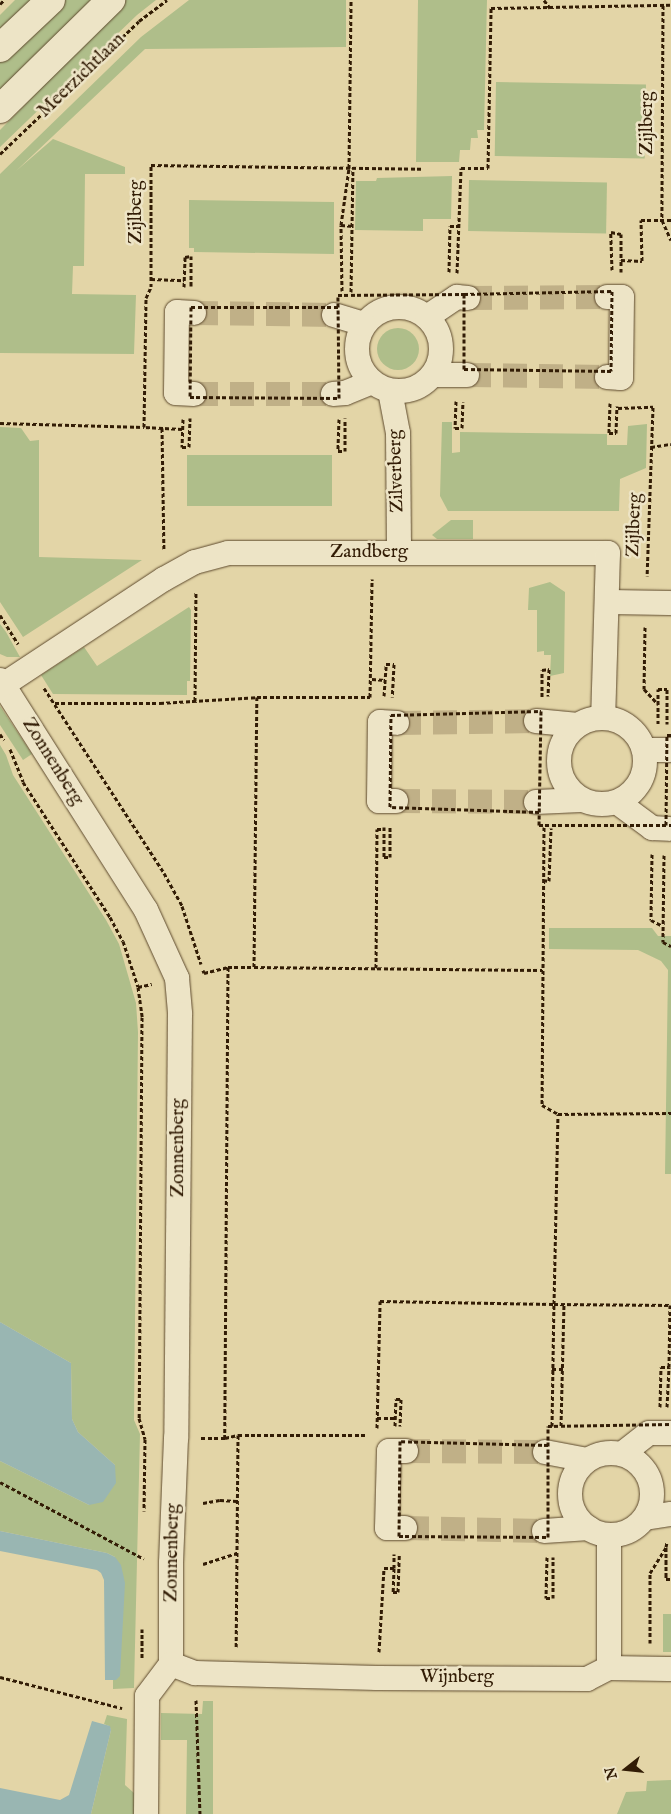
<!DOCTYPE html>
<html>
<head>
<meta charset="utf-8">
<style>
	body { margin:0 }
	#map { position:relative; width:671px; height:1814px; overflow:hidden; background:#e3d5a7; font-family:"IM FELL English",serif }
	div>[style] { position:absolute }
	.green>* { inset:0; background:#afbe8a; transform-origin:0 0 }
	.round { border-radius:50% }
	.water>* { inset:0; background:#99b6b2 }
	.street-tunnel>* { height:24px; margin-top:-12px; transform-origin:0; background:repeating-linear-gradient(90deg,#c0b087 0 24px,transparent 0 36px) }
	.path>* { height:3px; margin-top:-1.5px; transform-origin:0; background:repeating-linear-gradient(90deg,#321c05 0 4px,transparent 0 6.5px) }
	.roads { filter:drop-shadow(0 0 1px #5e4a2e) drop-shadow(0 0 1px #5e4a2e) }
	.street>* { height:24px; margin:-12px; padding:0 12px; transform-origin:12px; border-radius:12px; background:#ede4c6 }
	.street>.ring { margin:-12px; padding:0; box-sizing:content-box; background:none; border:24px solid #ede4c6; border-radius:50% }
	.secondary>* { height:28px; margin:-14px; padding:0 14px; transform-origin:14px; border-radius:14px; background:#ede4c6 }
	.path-bridge>* { height:3px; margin-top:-1.5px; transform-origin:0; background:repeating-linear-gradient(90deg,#321c05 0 4px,transparent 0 6.5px) }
	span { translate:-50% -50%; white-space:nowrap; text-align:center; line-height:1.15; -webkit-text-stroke:5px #ede4c6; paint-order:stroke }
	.street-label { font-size:19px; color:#321c05 }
	.north { position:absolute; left:601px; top:1744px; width:50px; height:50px; -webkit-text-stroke:4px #ede4c6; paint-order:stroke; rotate:254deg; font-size:14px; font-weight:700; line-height:20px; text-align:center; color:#321c05 }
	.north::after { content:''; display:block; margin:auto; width:18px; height:22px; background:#321c05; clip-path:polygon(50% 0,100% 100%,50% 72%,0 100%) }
</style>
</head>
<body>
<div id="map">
	<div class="green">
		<div style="clip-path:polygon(15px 0,36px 0,0 33px,0 15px)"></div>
		<div style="clip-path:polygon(65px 0,95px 0,0 95px,0 60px)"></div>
		<div style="clip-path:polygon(120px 0,156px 0,137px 15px,0 147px,0 130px,73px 56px)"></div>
		<div style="clip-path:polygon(189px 0,346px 0,346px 47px,145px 49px,16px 171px,53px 139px,125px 167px,125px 174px,85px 174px,84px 266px,73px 266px,72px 294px,136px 295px,134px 354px,0 353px,0 174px,141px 37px)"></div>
		<div style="clip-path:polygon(418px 0,487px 0,484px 130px,477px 130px,478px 138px,471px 138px,470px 150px,460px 150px,459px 162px,416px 162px)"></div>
		<div style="left:496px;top:82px;width:150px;height:74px;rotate:1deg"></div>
		<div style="clip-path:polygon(452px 176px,451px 219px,423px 219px,423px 231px,355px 230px,356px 181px,376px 181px,377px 178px)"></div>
		<div style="left:469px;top:180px;width:138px;height:51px;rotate:1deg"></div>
		<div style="clip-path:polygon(189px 200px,334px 202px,334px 254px,194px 252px,194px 248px,189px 248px)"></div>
		<div class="round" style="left:377px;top:328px;width:42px;height:42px"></div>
		<div style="clip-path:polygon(442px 422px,452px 422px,452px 453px,460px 452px,460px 432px,607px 434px,607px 445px,627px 445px,628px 426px,647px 424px,646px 468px,620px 479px,619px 511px,448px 511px,440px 496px)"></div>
		<div style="clip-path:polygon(0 427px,21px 428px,30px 441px,39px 440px,39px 557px,142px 560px,23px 637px,0 602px)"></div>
		<div style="left:187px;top:455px;width:145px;height:51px"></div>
		<div style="clip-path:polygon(451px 520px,473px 520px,473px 539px,437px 539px,432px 535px)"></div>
		<div style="clip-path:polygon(550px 582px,565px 592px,564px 673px,550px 676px,551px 655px,544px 655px,544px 651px,537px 652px,537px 610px,528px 610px,529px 588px)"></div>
		<div style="clip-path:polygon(189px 607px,191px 610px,190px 681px,187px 681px,187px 695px,53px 694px,41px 675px,84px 647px,97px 666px)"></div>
		<div style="clip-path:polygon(0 624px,6px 632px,20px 657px,7px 657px,0 654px)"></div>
		<div style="clip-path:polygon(0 706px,32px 754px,23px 760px,0 725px)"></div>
		<div style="clip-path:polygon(0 745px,6px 755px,13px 775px,106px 920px,119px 944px,136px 1003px,138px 1032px,134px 1420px,140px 1434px,134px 1688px,113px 1689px,113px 1680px,116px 1680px,115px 1557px,107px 1553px,0 1531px,0 1461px,89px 1505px,115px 1465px,78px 1432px,72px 1419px,71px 1363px,0 1322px)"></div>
		<div style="clip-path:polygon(549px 928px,652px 928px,658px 936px,671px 936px,671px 1174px,665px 1174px,668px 970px,661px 961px,638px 950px,549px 949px)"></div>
		<div style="left:663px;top:1614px;width:8px;height:38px"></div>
		<div style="clip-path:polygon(203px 1701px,213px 1701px,213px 1814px,186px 1814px,187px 1740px,161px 1740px,161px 1713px,202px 1714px)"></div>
		<div style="clip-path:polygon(107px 1715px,127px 1719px,125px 1785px,134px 1793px,134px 1814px,91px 1814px,111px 1730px,109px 1726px,104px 1724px)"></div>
		<div style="clip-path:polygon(671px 1780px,671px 1814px,617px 1814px,626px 1792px,646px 1791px,647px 1781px)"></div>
	</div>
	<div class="water">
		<div style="clip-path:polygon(0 1322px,71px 1363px,72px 1419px,78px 1432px,115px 1465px,116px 1483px,103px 1502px,89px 1505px,0 1461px)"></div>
		<div style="clip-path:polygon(0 1531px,107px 1553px,115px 1557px,121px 1565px,125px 1583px,120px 1676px,116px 1680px,105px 1680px,104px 1580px,101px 1573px,97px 1570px,0 1551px)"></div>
		<div style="clip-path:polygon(92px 1721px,110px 1726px,111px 1730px,91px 1814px,0 1814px,0 1788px,60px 1800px,69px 1795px)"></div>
	</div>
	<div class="street-tunnel">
		<div style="left:468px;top:298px;width:139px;rotate:-0.4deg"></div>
		<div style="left:194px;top:313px;width:140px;rotate:0.8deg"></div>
		<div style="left:467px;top:375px;width:140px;rotate:0.8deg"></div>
		<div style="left:194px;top:394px;width:139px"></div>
		<div style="left:397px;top:723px;width:139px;rotate:-0.8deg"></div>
		<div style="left:396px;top:801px;width:140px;rotate:0.4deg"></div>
		<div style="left:406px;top:1451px;width:139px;rotate:0.4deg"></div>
		<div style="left:405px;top:1528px;width:139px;rotate:1.2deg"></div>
	</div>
	<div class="path">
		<div style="left:544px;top:0;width:10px;rotate:53deg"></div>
		<div style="left:0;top:4px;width:6px;rotate:-45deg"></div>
		<div style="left:663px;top:5px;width:215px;rotate:90.3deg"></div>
		<div style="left:662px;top:220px;width:22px;rotate:66deg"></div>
		<div style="left:0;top:154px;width:192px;rotate:-43.7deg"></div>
		<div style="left:139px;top:21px;width:35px;rotate:-37deg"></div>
		<div style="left:341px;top:225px;width:12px;rotate:5deg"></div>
		<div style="left:612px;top:270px;width:38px;rotate:-92deg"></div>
		<div style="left:611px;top:232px;width:10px;rotate:11deg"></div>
		<div style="left:621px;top:234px;width:26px;rotate:90deg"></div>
		<div style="left:449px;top:272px;width:46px;rotate:-88.8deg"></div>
		<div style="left:450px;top:226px;width:8px"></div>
		<div style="left:621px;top:272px;width:12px;rotate:-90deg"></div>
		<div style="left:621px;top:260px;width:21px;rotate:3deg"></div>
		<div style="left:642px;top:261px;width:41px;rotate:-91.4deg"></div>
		<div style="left:641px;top:220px;width:30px"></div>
		<div style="left:457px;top:273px;width:105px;rotate:-87.8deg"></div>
		<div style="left:461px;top:168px;width:27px"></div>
		<div style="left:488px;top:168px;width:160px;rotate:-88.9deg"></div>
		<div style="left:491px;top:8px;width:180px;rotate:-1deg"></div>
		<div style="left:151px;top:279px;width:33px;rotate:2deg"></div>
		<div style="left:184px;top:287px;width:30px;rotate:-88deg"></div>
		<div style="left:185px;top:257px;width:6px;rotate:-9deg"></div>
		<div style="left:191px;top:256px;width:30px;rotate:90deg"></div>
		<div style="left:342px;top:291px;width:66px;rotate:-90.9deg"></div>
		<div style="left:341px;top:225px;width:58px;rotate:-82deg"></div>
		<div style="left:349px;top:168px;width:168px;rotate:-89.3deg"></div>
		<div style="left:351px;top:292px;width:124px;rotate:-89.1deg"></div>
		<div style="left:456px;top:401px;width:27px;rotate:92deg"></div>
		<div style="left:455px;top:428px;width:7px"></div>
		<div style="left:462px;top:428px;width:26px;rotate:-88deg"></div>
		<div style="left:610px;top:403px;width:30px;rotate:92deg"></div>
		<div style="left:609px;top:433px;width:7px"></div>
		<div style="left:616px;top:433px;width:27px;rotate:-88deg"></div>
		<div style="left:618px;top:408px;width:35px;rotate:-2deg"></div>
		<div style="left:653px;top:407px;width:169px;rotate:92deg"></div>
		<div style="left:183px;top:419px;width:28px;rotate:92deg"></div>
		<div style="left:182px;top:447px;width:7px"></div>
		<div style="left:189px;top:447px;width:29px;rotate:-88deg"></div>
		<div style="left:339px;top:419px;width:32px;rotate:92deg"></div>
		<div style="left:338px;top:451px;width:7px"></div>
		<div style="left:345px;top:451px;width:33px;rotate:-90deg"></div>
		<div style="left:0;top:423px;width:144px;rotate:1.6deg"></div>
		<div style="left:162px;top:428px;width:121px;rotate:89.1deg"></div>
		<div style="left:182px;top:429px;width:38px;rotate:-177deg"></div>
		<div style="left:144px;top:427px;width:129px;rotate:-89.1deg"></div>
		<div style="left:146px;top:298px;width:12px;rotate:-66deg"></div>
		<div style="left:151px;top:287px;width:122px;rotate:-90deg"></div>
		<div style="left:151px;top:165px;width:271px;rotate:0.8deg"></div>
		<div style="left:651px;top:447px;width:20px;rotate:-9deg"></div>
		<div style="left:0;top:615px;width:34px;rotate:58deg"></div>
		<div style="left:645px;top:627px;width:62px;rotate:90.9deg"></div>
		<div style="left:644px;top:689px;width:21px;rotate:47deg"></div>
		<div style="left:372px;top:679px;width:13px;rotate:4deg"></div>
		<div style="left:44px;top:688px;width:221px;rotate:57deg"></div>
		<div style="left:164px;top:873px;width:38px;rotate:61deg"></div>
		<div style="left:182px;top:906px;width:61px;rotate:71.9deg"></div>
		<div style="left:384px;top:696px;width:32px;rotate:-86deg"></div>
		<div style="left:386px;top:664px;width:8px"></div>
		<div style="left:394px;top:664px;width:33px;rotate:93deg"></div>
		<div style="left:542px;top:697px;width:27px;rotate:-90deg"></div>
		<div style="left:542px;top:670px;width:7px;rotate:-8deg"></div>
		<div style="left:549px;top:669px;width:27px;rotate:92deg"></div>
		<div style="left:195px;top:701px;width:109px;rotate:-89.5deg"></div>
		<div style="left:55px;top:703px;width:105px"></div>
		<div style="left:160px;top:703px;width:97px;rotate:-3.5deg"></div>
		<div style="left:257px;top:697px;width:113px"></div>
		<div style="left:370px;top:697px;width:118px;rotate:-89deg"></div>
		<div style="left:658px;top:724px;width:35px;rotate:-90deg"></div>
		<div style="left:658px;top:689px;width:9px"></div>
		<div style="left:667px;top:689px;width:35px;rotate:90deg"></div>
		<div style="left:0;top:734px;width:7px;rotate:56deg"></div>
		<div style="left:10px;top:749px;width:35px;rotate:68deg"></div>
		<div style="left:23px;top:782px;width:161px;rotate:57.2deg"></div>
		<div style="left:110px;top:917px;width:27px;rotate:62deg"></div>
		<div style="left:123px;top:941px;width:48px;rotate:71.9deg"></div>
		<div style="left:138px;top:987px;width:30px;rotate:82deg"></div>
		<div style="left:142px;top:1017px;width:401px;rotate:90.4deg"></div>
		<div style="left:139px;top:1418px;width:22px;rotate:74deg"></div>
		<div style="left:145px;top:1439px;width:72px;rotate:90.8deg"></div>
		<div style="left:384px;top:827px;width:30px;rotate:90deg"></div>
		<div style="left:384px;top:857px;width:6px"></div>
		<div style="left:390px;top:857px;width:30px;rotate:-90deg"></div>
		<div style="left:544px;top:827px;width:278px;rotate:90.4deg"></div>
		<div style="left:542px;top:1105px;width:18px;rotate:29deg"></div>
		<div style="left:558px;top:1114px;width:113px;rotate:-0.5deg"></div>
		<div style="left:652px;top:854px;width:66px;rotate:90.9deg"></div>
		<div style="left:651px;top:920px;width:13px;rotate:27deg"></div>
		<div style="left:664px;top:855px;width:87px;rotate:90.7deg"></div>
		<div style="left:663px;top:942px;width:9px;rotate:27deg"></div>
		<div style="left:543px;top:880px;width:6px;rotate:9deg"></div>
		<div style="left:549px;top:881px;width:53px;rotate:-87.8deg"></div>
		<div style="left:228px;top:967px;width:471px;rotate:90.4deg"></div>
		<div style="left:225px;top:1438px;width:13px;rotate:-13deg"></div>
		<div style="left:238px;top:1435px;width:212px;rotate:90.5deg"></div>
		<div style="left:254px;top:967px;width:288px;rotate:0.6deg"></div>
		<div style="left:376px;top:968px;width:139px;rotate:-89.6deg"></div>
		<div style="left:377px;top:829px;width:4px"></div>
		<div style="left:203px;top:970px;width:3px;rotate:72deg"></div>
		<div style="left:204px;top:973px;width:25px;rotate:-14deg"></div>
		<div style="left:228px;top:967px;width:26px"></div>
		<div style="left:254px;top:967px;width:270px;rotate:-89.4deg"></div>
		<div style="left:138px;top:987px;width:14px;rotate:-12deg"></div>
		<div style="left:552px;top:1369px;width:11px"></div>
		<div style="left:660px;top:1407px;width:40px;rotate:-88.6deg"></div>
		<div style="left:661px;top:1367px;width:8px"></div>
		<div style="left:669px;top:1367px;width:62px;rotate:-89.1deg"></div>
		<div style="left:667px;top:1407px;width:40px;rotate:-87.1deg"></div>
		<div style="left:377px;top:1418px;width:18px"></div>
		<div style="left:395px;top:1426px;width:27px;rotate:-88deg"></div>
		<div style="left:396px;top:1399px;width:5px"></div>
		<div style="left:401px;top:1399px;width:27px;rotate:92deg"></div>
		<div style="left:552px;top:1426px;width:122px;rotate:-89.1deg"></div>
		<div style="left:554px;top:1304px;width:117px;rotate:0.5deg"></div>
		<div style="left:561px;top:1426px;width:122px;rotate:-88.6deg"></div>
		<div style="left:377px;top:1428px;width:127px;rotate:-88.6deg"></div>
		<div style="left:380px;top:1301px;width:174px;rotate:1deg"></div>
		<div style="left:554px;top:1304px;width:190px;rotate:-88.8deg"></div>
		<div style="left:238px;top:1435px;width:130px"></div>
		<div style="left:201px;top:1438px;width:24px"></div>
		<div style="left:0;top:1482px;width:163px;rotate:28.1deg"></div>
		<div style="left:203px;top:1503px;width:17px;rotate:-10deg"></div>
		<div style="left:220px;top:1500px;width:17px;rotate:3deg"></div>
		<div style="left:666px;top:1547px;width:32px;rotate:90deg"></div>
		<div style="left:666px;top:1579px;width:5px"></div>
		<div style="left:547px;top:1557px;width:41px;rotate:91.4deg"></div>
		<div style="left:546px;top:1598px;width:7px"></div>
		<div style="left:553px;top:1598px;width:41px;rotate:-90deg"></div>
		<div style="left:203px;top:1564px;width:36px;rotate:-18deg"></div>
		<div style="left:394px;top:1568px;width:24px;rotate:92deg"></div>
		<div style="left:393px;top:1592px;width:5px"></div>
		<div style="left:398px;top:1592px;width:38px;rotate:-88deg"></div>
		<div style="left:650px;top:1643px;width:70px;rotate:-90deg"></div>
		<div style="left:650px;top:1573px;width:31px;rotate:-58deg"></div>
		<div style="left:666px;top:1547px;width:5px;rotate:-79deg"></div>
		<div style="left:379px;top:1652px;width:84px;rotate:-86.6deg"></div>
		<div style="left:384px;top:1568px;width:10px"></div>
		<div style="left:394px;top:1568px;width:14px;rotate:-90deg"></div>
		<div style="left:142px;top:1658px;width:29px;rotate:-90deg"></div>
		<div style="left:0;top:1677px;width:126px;rotate:14.3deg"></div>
		<div style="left:196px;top:1700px;width:114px;rotate:88deg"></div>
	</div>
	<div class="roads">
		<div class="street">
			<div class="ring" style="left:357px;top:307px;width:60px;height:60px"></div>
			<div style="left:334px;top:315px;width:31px;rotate:17deg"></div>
			<div style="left:427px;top:317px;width:36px;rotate:-34deg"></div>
			<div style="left:457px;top:297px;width:11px;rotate:5deg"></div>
			<div style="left:433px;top:375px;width:34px"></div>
			<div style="left:607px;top:377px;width:14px;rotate:4deg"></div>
			<div style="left:621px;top:378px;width:81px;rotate:-89.3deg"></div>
			<div style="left:622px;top:297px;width:15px;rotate:180deg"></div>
			<div style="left:390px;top:391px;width:43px;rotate:79.2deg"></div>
			<div style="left:398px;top:433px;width:120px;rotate:89.5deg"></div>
			<div style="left:194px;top:394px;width:18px;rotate:-177deg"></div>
			<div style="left:176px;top:393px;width:81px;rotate:-89.3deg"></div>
			<div style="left:177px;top:312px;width:17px;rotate:3deg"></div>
			<div style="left:333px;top:394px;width:12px;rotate:-5deg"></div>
			<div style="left:345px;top:393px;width:29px;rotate:-22deg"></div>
			<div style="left:608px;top:602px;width:63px;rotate:0.9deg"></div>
			<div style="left:0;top:680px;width:272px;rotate:57.6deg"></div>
			<div style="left:146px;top:910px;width:75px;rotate:65.5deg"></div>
			<div style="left:177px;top:978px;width:36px;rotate:85deg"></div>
			<div style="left:180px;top:1014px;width:424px;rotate:90.5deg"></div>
			<div style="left:176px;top:1438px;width:125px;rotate:92.3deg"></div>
			<div style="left:171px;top:1563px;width:101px;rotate:90deg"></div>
			<div style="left:3px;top:685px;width:193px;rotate:-33.4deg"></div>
			<div style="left:164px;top:579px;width:35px;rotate:-29deg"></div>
			<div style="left:195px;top:562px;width:34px;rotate:-15deg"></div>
			<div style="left:228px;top:553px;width:380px"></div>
			<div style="left:608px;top:553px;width:165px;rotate:91.7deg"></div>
			<div class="ring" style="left:559px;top:718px;width:62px;height:62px"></div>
			<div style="left:536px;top:721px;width:42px;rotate:5.4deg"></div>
			<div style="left:644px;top:750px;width:26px"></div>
			<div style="left:396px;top:801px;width:17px;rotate:180deg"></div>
			<div style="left:379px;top:801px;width:79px;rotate:-89.3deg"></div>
			<div style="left:380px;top:722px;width:17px;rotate:3deg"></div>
			<div style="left:536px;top:802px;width:45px;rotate:-2.5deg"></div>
			<div style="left:617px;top:802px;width:44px;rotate:36.6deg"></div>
			<div style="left:652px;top:828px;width:17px;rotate:3deg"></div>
			<div style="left:545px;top:1452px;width:43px;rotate:10.8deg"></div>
			<div class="ring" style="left:570px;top:1453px;width:58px;height:58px"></div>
			<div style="left:622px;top:1454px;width:34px;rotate:-38deg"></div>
			<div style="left:649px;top:1433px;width:22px"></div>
			<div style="left:645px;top:1518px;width:26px;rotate:-9deg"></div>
			<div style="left:405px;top:1528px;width:18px;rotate:180deg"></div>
			<div style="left:387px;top:1528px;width:77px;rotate:-88.5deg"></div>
			<div style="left:389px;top:1451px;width:17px"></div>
			<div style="left:544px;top:1531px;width:45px;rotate:-3.8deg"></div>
			<div style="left:171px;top:1664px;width:26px;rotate:21deg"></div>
			<div style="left:195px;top:1673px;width:182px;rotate:1.6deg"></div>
			<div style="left:377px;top:1678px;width:210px;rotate:0.3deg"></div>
			<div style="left:587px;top:1679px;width:25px;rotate:-27deg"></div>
			<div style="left:609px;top:1668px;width:62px;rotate:0.9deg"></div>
			<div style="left:609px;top:1668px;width:133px;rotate:-90deg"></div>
			<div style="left:146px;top:1814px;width:118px;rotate:-89.5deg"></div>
			<div style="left:147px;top:1696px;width:40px;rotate:-53deg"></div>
		</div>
		<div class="secondary">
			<div style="left:0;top:48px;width:70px;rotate:-43.3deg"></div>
			<div style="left:0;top:109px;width:156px;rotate:-44.5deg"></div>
		</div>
	</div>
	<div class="path-bridge">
		<div style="left:612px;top:291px;width:80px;rotate:90.7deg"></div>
		<div style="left:611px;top:371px;width:147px;rotate:-179.2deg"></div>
		<div style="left:464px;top:369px;width:75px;rotate:-90deg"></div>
		<div style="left:464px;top:294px;width:148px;rotate:-1.2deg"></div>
		<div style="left:338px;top:307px;width:147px;rotate:180deg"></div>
		<div style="left:191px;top:307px;width:90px;rotate:90.6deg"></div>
		<div style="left:190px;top:397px;width:149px;rotate:0.4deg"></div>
		<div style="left:339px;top:398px;width:103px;rotate:-90.6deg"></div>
		<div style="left:338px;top:295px;width:126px;rotate:-0.5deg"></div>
		<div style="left:539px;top:812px;width:149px;rotate:-178.1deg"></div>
		<div style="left:390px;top:807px;width:92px;rotate:-89.4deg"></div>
		<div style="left:391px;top:715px;width:150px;rotate:-1.5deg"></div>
		<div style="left:541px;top:711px;width:114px;rotate:91deg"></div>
		<div style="left:539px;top:825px;width:132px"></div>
		<div style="left:666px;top:825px;width:90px;rotate:-89.4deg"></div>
		<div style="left:667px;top:735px;width:4px"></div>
		<div style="left:548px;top:1445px;width:148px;rotate:-178.5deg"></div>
		<div style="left:400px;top:1441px;width:95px;rotate:90.6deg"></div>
		<div style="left:399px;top:1536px;width:149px;rotate:0.4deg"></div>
		<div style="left:548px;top:1537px;width:111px;rotate:-90deg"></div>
		<div style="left:548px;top:1426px;width:123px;rotate:-0.9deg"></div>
	</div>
	<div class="street-label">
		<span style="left:82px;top:76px;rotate:-44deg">Meerzichtlaan</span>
		<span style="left:648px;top:123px;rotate:-90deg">Zijlberg</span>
		<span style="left:137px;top:212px;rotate:-90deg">Zijlberg</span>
		<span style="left:397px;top:471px;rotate:-92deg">Zilverberg</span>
		<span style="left:635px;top:525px;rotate:-88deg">Zijlberg</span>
		<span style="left:369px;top:553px">Zandberg</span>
		<span style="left:52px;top:762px;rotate:58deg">Zonnenberg</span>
		<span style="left:179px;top:1148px;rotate:-90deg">Zonnenberg</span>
		<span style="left:173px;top:1553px;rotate:-89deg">Zonnenberg</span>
		<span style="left:457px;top:1678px">Wijnberg</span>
	</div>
	<div class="north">N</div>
</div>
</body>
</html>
